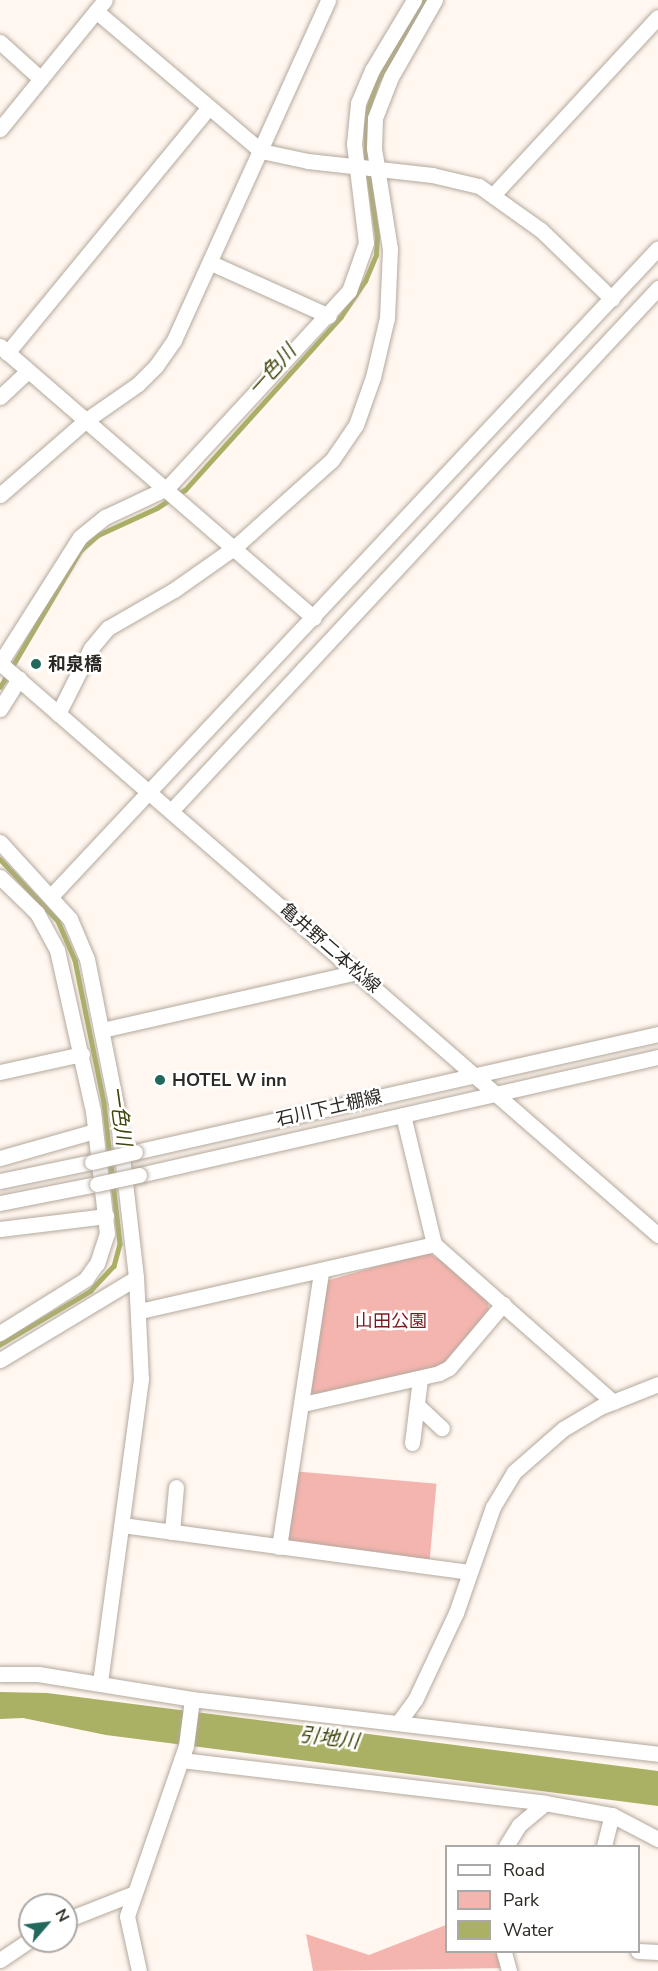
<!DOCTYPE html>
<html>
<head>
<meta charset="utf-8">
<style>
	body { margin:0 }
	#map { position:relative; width:658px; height:1971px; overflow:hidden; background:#fff7f0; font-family:"Nunito Sans","Noto Sans JP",sans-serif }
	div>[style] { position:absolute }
	.green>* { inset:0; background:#f5b5af; transform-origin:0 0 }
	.water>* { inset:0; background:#aab064 }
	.stream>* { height:4.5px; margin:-2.25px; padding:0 2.25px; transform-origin:2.25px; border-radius:2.25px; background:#aab064 }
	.roads { filter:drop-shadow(0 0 2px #b4a99d) drop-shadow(0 0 2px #b4a99d) }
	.minor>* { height:15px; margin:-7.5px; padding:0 7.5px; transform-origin:7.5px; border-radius:7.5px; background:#fff }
	.bridges { filter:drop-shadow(0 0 2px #b4a99d) drop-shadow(0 0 2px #b4a99d) }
	.minor-bridge>* { height:15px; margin:-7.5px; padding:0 7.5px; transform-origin:7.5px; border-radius:7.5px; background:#fff }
	.dots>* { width:16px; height:16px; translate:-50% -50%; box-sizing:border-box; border:3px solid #fff; border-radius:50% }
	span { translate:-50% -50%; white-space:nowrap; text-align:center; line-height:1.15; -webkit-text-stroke:5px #fff; paint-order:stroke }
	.poi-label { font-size:18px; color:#2d2924; font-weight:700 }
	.left { translate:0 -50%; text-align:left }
	.street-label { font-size:18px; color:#2d2924 }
	.park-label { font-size:18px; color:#7a1c1f }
	.water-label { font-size:20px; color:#414408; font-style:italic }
	.legend { position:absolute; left:445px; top:1845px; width:195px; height:108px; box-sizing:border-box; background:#fff; border:2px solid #aba9a7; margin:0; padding:8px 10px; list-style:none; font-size:18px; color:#2d2924 }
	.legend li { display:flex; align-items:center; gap:12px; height:30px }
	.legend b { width:30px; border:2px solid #aba9a7 }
	.north { position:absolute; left:18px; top:1893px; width:60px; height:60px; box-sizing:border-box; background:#fff; border:2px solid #aba9a7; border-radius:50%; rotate:62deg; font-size:16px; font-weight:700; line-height:24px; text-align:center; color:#2d2924 }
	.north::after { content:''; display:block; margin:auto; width:21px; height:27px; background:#22685b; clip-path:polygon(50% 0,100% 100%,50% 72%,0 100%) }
</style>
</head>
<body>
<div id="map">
	<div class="green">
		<div style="clip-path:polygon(427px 1252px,445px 1263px,488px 1302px,489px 1309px,447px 1361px,435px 1369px,316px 1396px,311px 1392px,326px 1281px)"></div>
		<div style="left:292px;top:1471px;width:145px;height:77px;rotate:5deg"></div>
		<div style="clip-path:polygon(446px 1925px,446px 1952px,503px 1952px,509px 1968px,313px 1971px,306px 1934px,369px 1955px)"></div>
	</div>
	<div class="water">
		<div style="clip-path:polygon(0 1692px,47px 1693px,658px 1771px,658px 1806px,106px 1735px,23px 1718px,0 1719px)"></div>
	</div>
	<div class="stream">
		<div style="left:0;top:687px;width:158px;rotate:-59.5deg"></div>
		<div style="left:80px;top:551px;width:24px;rotate:-42deg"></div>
		<div style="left:98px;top:535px;width:65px;rotate:-24.6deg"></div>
		<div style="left:157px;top:508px;width:33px;rotate:-33deg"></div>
		<div style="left:185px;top:490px;width:232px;rotate:-48deg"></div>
		<div style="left:340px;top:318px;width:45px;rotate:-56deg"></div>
		<div style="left:365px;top:281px;width:28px;rotate:-67deg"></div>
		<div style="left:376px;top:255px;width:18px;rotate:-87deg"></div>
		<div style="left:377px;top:237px;width:79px;rotate:-98deg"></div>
		<div style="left:366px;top:159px;width:44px;rotate:-90deg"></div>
		<div style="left:366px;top:115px;width:35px;rotate:-72deg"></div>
		<div style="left:377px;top:82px;width:95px;rotate:-60.2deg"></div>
		<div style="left:0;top:859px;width:85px;rotate:46.9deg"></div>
		<div style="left:58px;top:921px;width:43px;rotate:66.4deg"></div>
		<div style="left:75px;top:960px;width:146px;rotate:78.5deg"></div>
		<div style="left:104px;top:1103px;width:142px;rotate:83.5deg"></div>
		<div style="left:120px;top:1244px;width:23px;rotate:105deg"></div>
		<div style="left:114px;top:1266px;width:34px;rotate:133deg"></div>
		<div style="left:91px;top:1291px;width:106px;rotate:149.3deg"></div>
	</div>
	<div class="roads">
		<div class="minor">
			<div style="left:96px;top:11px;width:216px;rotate:40.3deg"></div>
			<div style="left:261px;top:151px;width:48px;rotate:12deg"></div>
			<div style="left:308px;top:161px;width:125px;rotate:6.4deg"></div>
			<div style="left:432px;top:175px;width:48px;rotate:13.2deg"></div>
			<div style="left:479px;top:186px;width:76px;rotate:35.4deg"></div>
			<div style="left:541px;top:230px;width:99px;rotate:44.2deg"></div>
			<div style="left:0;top:42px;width:55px;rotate:42.1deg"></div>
			<div style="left:0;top:129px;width:166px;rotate:-50.9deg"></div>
			<div style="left:494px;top:194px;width:241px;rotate:-47.2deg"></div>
			<div style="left:211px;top:263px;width:129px;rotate:24.2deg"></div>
			<div style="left:0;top:346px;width:415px;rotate:40.9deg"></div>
			<div style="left:7px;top:353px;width:318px;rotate:-50.6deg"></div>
			<div style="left:0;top:397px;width:38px;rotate:-43deg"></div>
			<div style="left:0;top:495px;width:113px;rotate:-41deg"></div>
			<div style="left:85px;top:421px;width:65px;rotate:-34.9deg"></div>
			<div style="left:138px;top:384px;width:25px;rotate:-45deg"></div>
			<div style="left:156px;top:366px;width:32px;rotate:-55deg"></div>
			<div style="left:174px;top:340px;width:373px;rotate:-65.6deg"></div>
			<div style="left:0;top:663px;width:872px;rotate:41deg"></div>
			<div style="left:0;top:663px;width:149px;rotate:-57.6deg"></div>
			<div style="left:80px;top:537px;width:32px;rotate:-39deg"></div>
			<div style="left:105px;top:517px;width:68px;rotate:-25.1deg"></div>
			<div style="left:167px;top:488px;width:268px;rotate:-47.3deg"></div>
			<div style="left:349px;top:291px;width:51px;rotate:-70.5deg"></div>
			<div style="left:366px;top:243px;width:100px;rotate:-96.9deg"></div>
			<div style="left:354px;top:144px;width:41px;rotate:-84.4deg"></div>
			<div style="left:358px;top:103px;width:36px;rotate:-67deg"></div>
			<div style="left:372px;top:70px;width:82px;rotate:-59deg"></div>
			<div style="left:0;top:709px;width:36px;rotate:-58deg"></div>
			<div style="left:58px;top:714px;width:74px;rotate:-63.4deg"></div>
			<div style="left:91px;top:648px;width:26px;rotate:-50deg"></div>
			<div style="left:108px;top:628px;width:76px;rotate:-29.9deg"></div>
			<div style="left:174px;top:590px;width:75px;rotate:-35.2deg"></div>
			<div style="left:235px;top:547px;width:130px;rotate:-41.9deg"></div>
			<div style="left:332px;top:460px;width:42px;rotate:-55.6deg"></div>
			<div style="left:356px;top:425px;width:51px;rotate:-70.5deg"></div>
			<div style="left:373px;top:377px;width:61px;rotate:-76.7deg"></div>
			<div style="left:387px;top:318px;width:69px;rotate:-87.5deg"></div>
			<div style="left:390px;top:249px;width:102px;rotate:-99deg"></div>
			<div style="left:374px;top:148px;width:30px;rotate:-88deg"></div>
			<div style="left:375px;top:118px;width:44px;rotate:-68.7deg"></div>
			<div style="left:391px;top:77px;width:89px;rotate:-60.3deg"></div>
			<div style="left:171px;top:811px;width:715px;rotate:-47.04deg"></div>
			<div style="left:0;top:842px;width:104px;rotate:47.7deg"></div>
			<div style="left:70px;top:919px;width:43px;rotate:67deg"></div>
			<div style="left:87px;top:959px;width:148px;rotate:78.7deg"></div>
			<div style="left:116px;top:1104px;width:175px;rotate:83.4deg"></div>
			<div style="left:136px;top:1278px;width:159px;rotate:148.9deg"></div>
			<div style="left:0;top:877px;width:52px;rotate:44.2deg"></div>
			<div style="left:37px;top:913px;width:42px;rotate:61.6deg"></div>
			<div style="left:57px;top:950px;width:165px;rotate:77.4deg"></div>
			<div style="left:93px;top:1111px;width:123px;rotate:83.5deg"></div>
			<div style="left:107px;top:1233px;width:32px;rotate:108deg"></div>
			<div style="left:97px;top:1263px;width:19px;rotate:125deg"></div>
			<div style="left:86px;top:1279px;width:102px;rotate:147.9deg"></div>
			<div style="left:52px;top:895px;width:886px;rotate:-46.87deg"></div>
			<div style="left:102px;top:1030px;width:262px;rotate:-12.8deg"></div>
			<div style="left:0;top:1072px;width:84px;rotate:-12.4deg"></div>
			<div style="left:403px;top:1115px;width:133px;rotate:76.5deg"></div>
			<div style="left:135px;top:1152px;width:536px;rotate:-12.71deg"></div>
			<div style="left:0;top:1158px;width:99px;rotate:-15.9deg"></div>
			<div style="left:139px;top:1175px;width:532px;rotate:-12.81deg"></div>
			<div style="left:0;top:1181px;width:94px;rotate:-11.7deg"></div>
			<div style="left:0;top:1203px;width:99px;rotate:-11.1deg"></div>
			<div style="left:0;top:1229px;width:107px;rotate:-7deg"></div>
			<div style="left:140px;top:1311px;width:302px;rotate:-12.8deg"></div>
			<div style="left:434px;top:1244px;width:239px;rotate:41.4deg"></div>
			<div style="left:303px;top:1404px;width:139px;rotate:-12.8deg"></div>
			<div style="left:439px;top:1373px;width:11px;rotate:-27deg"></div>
			<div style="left:449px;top:1368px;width:84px;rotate:-49.8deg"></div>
			<div style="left:417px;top:1405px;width:34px;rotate:43deg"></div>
			<div style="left:412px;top:1443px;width:64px;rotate:-82.9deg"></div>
			<div style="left:122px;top:1525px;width:350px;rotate:7.7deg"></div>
			<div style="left:172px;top:1532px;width:45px;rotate:-84.9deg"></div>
			<div style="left:279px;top:1547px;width:278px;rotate:-81.3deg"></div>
			<div style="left:0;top:1674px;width:38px"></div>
			<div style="left:38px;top:1674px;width:156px;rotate:9.2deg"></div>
			<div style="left:192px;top:1699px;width:469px;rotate:6.7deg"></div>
			<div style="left:100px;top:1682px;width:306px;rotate:-82.3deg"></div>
			<div style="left:141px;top:1379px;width:101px;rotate:-92.8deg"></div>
			<div style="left:398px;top:1723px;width:29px;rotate:-54deg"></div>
			<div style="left:415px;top:1700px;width:96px;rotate:-64.8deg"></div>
			<div style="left:456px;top:1613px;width:112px;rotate:-70.8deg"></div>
			<div style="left:493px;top:1507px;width:41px;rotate:-59deg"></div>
			<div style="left:514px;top:1472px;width:65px;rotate:-41.3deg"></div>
			<div style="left:563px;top:1429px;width:43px;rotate:-30.7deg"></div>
			<div style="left:600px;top:1407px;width:62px;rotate:-21.6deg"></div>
			<div style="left:181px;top:1760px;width:367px;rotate:6.7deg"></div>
			<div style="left:545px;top:1803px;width:68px;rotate:10.2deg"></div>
			<div style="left:612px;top:1815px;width:52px;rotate:27.6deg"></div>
			<div style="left:506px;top:1846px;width:25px;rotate:-58deg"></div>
			<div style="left:519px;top:1825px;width:34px;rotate:-40deg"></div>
			<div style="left:604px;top:1846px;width:32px;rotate:-76deg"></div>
			<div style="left:66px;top:1920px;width:71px;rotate:-21.5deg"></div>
			<div style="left:638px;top:1951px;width:20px;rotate:3deg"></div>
			<div style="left:504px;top:1952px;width:20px;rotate:75deg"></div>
			<div style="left:0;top:1960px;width:36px;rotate:-34deg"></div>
			<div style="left:139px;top:1971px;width:56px;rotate:-102.3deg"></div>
			<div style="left:127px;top:1916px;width:180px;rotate:-70.9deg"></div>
			<div style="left:186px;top:1746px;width:47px;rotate:-82.7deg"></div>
		</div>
	</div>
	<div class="bridges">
		<div class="minor-bridge">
			<div style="left:92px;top:1162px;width:44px;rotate:-13.1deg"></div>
			<div style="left:97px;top:1184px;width:43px;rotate:-12.1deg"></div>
		</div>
	</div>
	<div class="dots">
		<div style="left:36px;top:664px;background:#22685b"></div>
		<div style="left:160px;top:1080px;background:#22685b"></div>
	</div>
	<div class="poi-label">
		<span class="left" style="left:48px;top:664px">和泉橋</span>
		<span class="left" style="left:172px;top:1080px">HOTEL W inn</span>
	</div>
	<div class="street-label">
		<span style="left:330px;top:948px;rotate:41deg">亀井野二本松線</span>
		<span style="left:329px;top:1108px;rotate:-13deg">石川下土棚線</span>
	</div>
	<div class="park-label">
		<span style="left:391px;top:1321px">山田公園</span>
	</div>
	<div class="water-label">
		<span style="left:272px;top:370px;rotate:-48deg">一色川</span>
		<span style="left:120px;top:1116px;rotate:82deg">一色川</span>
		<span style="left:329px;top:1738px;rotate:7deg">引地川</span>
	</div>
	<ul class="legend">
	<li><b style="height:8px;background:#fff"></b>Road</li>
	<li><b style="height:16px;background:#f5b5af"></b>Park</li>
	<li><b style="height:16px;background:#aab064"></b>Water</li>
	</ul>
	<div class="north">N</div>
</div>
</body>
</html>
